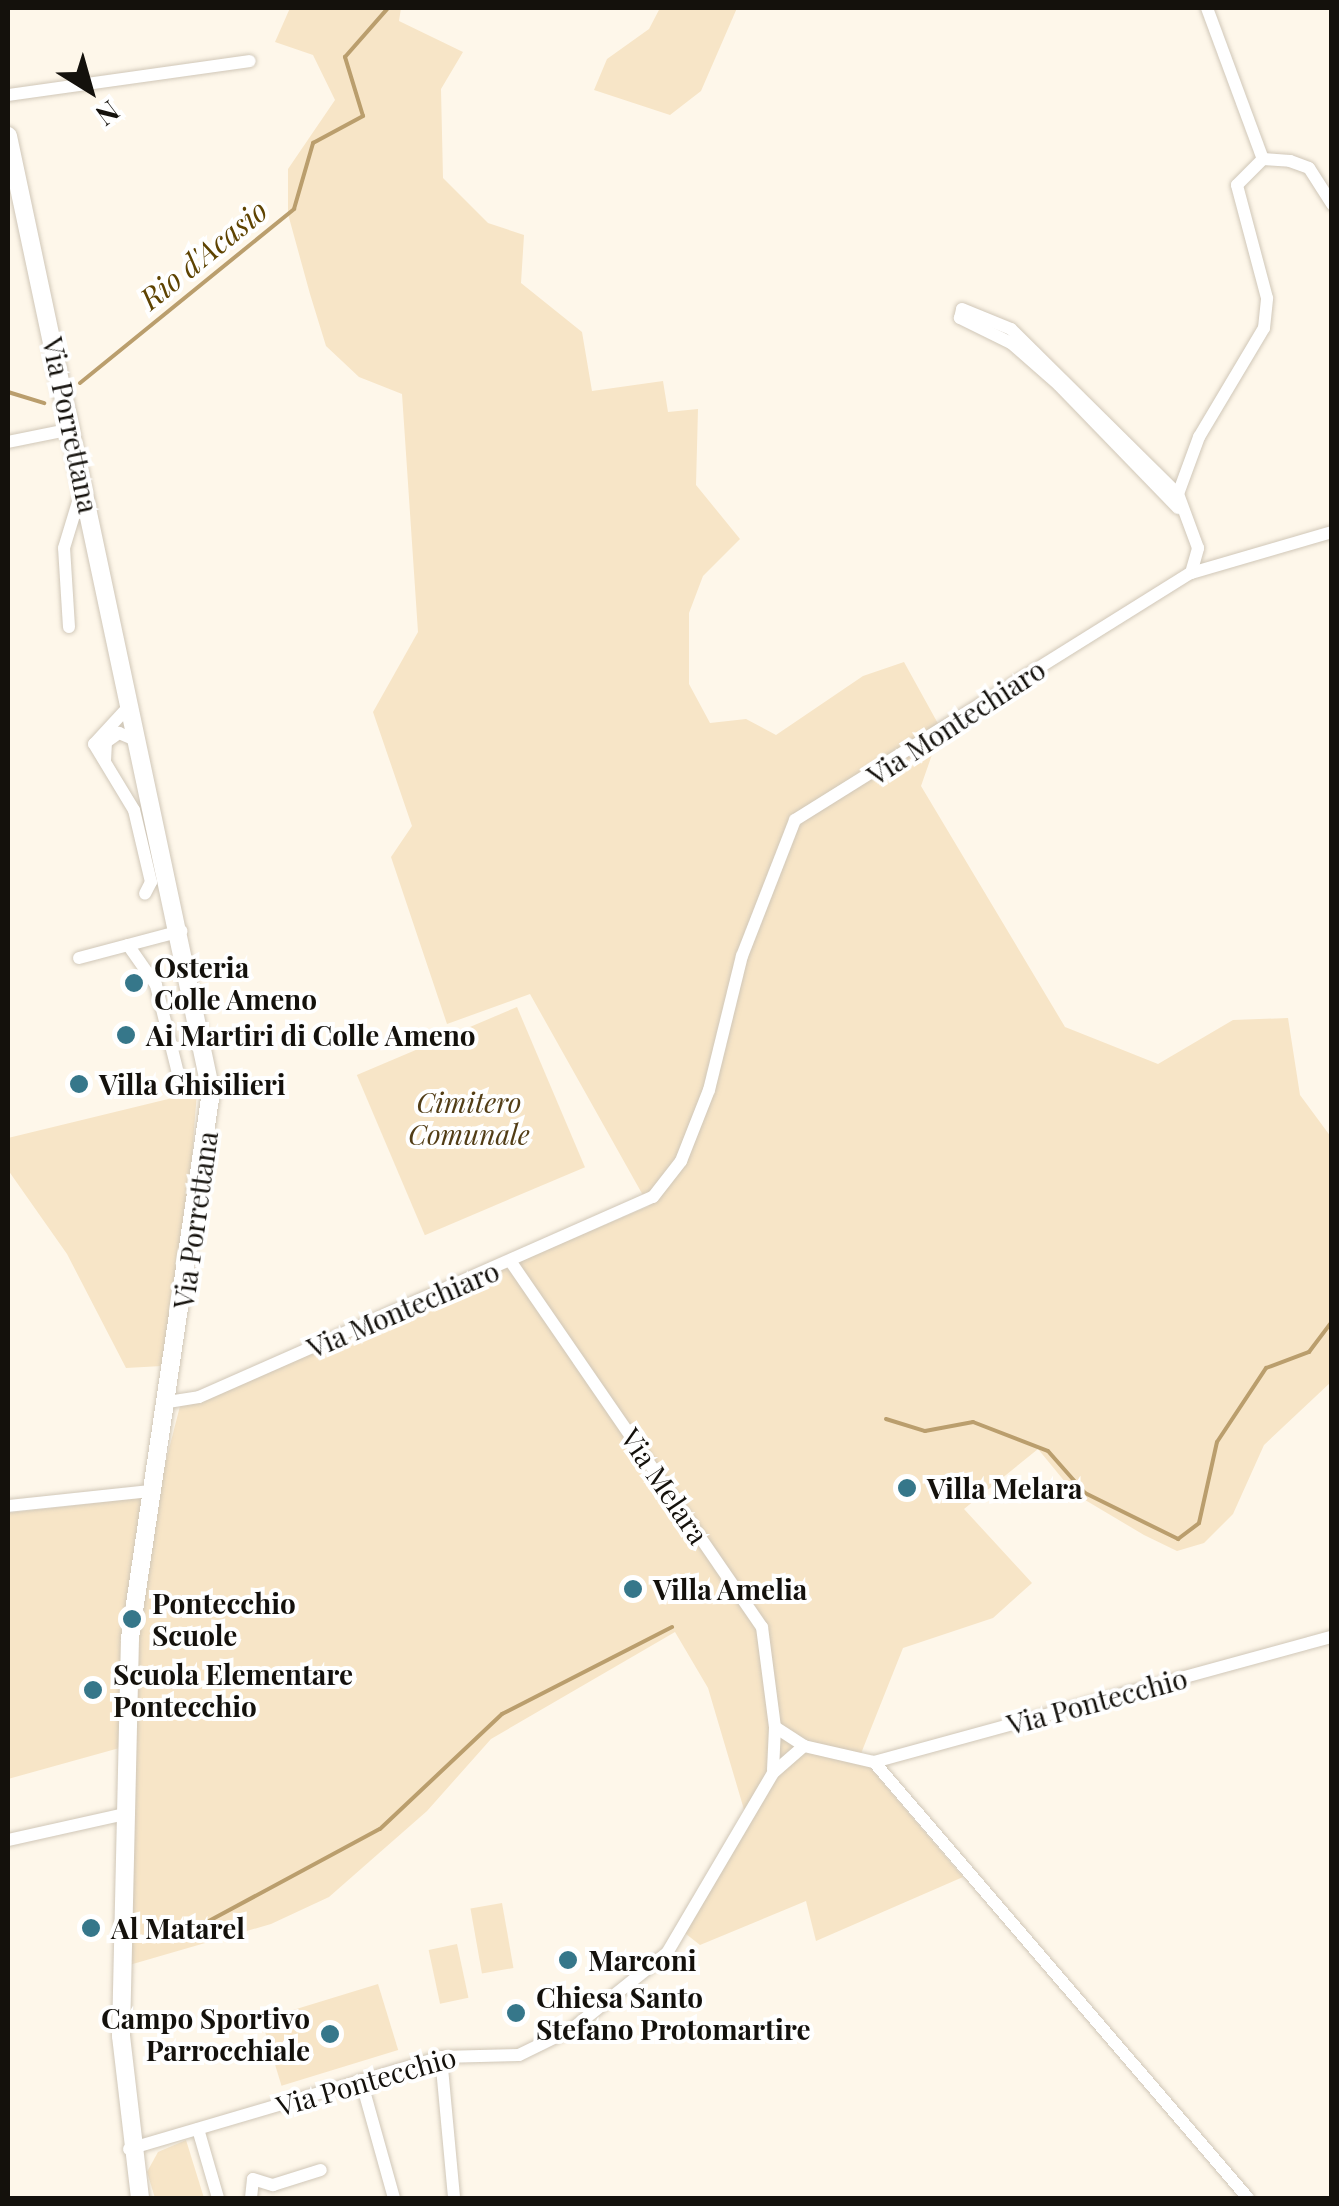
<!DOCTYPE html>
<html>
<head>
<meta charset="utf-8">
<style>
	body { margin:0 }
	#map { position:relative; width:1339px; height:2206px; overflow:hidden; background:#fef7ea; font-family:"Playfair Display",serif }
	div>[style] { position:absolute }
	.green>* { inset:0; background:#f7e5c7; transform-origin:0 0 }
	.stream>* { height:4px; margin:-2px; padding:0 2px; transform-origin:2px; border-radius:2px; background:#ba9e6d }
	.roads { filter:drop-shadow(0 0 2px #d0c7b8) drop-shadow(0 0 2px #d0c7b8) }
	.minor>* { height:12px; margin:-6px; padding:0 6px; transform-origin:6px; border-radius:6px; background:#fff }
	.secondary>* { height:18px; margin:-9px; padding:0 9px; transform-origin:9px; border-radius:9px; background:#fff }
	.dots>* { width:28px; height:28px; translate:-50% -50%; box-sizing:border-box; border:5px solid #fff; border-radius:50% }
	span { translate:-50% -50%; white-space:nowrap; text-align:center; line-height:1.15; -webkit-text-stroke:8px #fff; paint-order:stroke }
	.street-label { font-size:28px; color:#14110c }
	.poi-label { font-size:28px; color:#14110c; font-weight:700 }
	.left { translate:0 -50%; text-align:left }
	.right { translate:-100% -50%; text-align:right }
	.park-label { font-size:28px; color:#523d16; font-style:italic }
	.water-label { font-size:30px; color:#5e4301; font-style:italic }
	.frame { position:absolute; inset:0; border:10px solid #14110c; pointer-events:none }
	.north { position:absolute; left:40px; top:40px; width:100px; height:100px; -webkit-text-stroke:8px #fff; paint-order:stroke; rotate:143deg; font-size:28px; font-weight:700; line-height:40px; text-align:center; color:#14110c }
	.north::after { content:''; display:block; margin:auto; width:35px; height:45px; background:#14110c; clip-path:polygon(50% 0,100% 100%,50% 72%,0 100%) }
</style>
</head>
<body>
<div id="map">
	<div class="green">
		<div style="clip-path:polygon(290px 8px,401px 8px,399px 21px,463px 52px,441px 89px,443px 178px,488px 223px,524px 235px,521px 283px,582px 332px,592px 391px,663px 381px,668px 412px,698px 409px,696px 485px,740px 539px,703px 576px,689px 613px,689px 684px,710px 723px,746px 719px,776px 735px,863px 676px,904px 662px,941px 729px,921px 786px,1065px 1027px,1158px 1064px,1233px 1020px,1288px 1018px,1300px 1095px,1331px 1137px,1331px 1382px,1264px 1445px,1233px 1514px,1204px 1543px,1177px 1551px,1144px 1535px,1075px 1494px,1038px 1449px,964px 1509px,1032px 1583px,993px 1618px,903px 1648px,860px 1756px,963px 1877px,816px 1941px,806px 1901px,700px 1945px,681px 1930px,748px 1823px,708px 1688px,675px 1632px,491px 1739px,427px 1811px,329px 1897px,271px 1924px,119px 1968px,123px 1747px,8px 1779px,8px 1513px,157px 1496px,180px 1406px,649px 1206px,530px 994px,447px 1024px,391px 857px,412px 826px,373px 712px,418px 632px,402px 394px,359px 377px,326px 346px,310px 294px,288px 214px,288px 169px,335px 100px,313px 55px,275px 42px)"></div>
		<div style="clip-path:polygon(660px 8px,737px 8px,701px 91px,670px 115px,594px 90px,607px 59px,649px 29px)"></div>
		<div style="left:517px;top:1007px;width:174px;height:174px;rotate:67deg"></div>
		<div style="clip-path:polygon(197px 1092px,184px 1258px,162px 1366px,126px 1368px,67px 1254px,8px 1170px,8px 1138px)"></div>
		<div style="left:502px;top:1903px;width:66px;height:32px;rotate:80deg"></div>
		<div style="left:457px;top:1944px;width:55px;height:29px;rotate:78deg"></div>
		<div style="left:378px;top:1984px;width:69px;height:122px;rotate:73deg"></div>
		<div style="clip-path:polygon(186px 2140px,204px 2198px,155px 2198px,147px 2172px,158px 2152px)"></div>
	</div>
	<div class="stream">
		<div style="left:80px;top:383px;width:276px;rotate:-39.1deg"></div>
		<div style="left:294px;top:209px;width:69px;rotate:-73.9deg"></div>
		<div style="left:313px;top:143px;width:57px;rotate:-28.4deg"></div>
		<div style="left:363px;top:116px;width:62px;rotate:-107deg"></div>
		<div style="left:345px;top:57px;width:65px;rotate:-48.7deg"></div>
		<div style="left:8px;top:392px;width:38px;rotate:17deg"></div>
		<div style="left:886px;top:1419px;width:41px;rotate:17.1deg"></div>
		<div style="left:925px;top:1431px;width:49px;rotate:-10.6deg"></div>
		<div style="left:973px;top:1422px;width:80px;rotate:21.1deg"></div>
		<div style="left:1048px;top:1451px;width:56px;rotate:48.6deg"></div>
		<div style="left:1085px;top:1493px;width:104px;rotate:26.3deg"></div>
		<div style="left:1178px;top:1539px;width:26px;rotate:-37deg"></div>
		<div style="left:1199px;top:1523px;width:83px;rotate:-77.5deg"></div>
		<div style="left:1217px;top:1442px;width:89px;rotate:-56.5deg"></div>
		<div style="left:1266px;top:1368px;width:46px;rotate:-20.4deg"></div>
		<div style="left:1309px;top:1352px;width:38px;rotate:-53deg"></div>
		<div style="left:165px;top:1935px;width:44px;rotate:-17.2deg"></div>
		<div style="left:207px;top:1922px;width:196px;rotate:-28.3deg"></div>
		<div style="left:380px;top:1829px;width:168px;rotate:-43.3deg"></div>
		<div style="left:502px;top:1714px;width:191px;rotate:-27.1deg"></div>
	</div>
	<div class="roads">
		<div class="minor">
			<div style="left:1207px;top:8px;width:161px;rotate:69.7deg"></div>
			<div style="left:8px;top:95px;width:244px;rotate:-8deg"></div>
			<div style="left:8px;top:442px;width:65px;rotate:-11.5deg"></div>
			<div style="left:1178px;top:508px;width:171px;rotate:-134.1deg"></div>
			<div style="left:1059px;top:385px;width:64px;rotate:-138.8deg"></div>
			<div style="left:1011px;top:343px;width:57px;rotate:-153.9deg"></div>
			<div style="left:960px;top:318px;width:9px;rotate:-77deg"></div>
			<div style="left:962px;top:309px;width:53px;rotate:22.2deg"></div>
			<div style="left:1011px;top:329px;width:235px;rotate:44.7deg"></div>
			<div style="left:1191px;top:573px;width:147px;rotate:-16.2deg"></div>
			<div style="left:69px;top:627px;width:79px;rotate:-93.6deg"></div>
			<div style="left:64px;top:548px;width:59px;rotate:-73.1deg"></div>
			<div style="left:130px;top:705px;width:53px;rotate:132.7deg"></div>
			<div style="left:94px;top:744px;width:77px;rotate:58.8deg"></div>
			<div style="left:134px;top:810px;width:74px;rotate:76.7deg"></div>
			<div style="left:151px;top:882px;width:13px;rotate:117deg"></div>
			<div style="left:105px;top:761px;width:19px;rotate:-87deg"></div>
			<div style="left:106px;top:742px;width:16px;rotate:-35deg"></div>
			<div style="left:119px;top:733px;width:21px;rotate:23deg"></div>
			<div style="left:128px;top:945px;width:49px;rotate:55deg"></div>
			<div style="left:156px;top:985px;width:95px;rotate:76deg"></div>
			<div style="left:79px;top:958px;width:106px;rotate:-14.8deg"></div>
			<div style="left:511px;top:1262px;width:443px;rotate:55.5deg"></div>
			<div style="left:762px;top:1627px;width:101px;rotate:82.6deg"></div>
			<div style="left:168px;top:1402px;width:31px;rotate:-9deg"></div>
			<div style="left:199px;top:1397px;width:496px;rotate:-23.8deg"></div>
			<div style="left:653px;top:1197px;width:46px;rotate:-52.1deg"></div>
			<div style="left:681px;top:1161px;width:76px;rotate:-68.5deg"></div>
			<div style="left:709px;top:1090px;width:138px;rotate:-76.2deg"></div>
			<div style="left:742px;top:956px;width:146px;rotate:-68.7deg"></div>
			<div style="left:795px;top:820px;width:467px;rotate:-32deg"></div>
			<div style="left:1191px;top:573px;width:26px;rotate:-74deg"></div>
			<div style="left:1198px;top:548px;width:58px;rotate:-110.3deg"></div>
			<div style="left:1178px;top:494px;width:61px;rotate:-69.8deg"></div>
			<div style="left:1199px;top:437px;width:127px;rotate:-59.2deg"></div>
			<div style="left:1264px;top:328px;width:30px;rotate:-84deg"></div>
			<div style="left:1267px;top:298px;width:117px;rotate:-104.9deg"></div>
			<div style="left:1237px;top:185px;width:37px;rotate:-45deg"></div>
			<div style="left:1263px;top:159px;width:27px;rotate:4deg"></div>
			<div style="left:1290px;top:161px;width:20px;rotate:20deg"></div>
			<div style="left:1309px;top:168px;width:43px;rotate:57.4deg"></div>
			<div style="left:8px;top:1506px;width:144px;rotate:-6deg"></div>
			<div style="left:874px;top:1762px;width:574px;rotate:49.38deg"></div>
			<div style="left:773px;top:1770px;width:43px;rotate:-87.3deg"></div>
			<div style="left:775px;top:1727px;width:35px;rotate:33deg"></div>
			<div style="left:804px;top:1746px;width:72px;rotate:12.9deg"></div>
			<div style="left:874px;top:1762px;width:475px;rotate:-15.3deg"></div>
			<div style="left:8px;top:1840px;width:120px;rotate:-12.5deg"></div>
			<div style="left:441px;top:2057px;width:142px;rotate:84.7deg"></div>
			<div style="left:361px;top:2080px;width:123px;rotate:74.4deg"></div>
			<div style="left:198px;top:2129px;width:72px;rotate:73.8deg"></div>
			<div style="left:129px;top:2149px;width:325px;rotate:-16.4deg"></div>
			<div style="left:441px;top:2057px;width:78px;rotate:-1.5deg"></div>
			<div style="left:519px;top:2055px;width:59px;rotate:-26.1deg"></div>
			<div style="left:572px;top:2029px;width:122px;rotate:-38.7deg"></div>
			<div style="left:667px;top:1953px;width:209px;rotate:-59.5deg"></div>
			<div style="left:773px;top:1773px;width:41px;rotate:-41.1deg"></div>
			<div style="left:273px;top:2185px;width:50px;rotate:-17.4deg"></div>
			<div style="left:251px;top:2198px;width:19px;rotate:-84deg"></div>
			<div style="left:253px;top:2179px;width:21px;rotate:17deg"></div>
		</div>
		<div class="secondary">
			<div style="left:8px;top:136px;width:977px;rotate:78.01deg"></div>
			<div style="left:211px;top:1092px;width:552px;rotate:98.44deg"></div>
			<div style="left:130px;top:1638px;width:398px;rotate:91.3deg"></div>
			<div style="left:121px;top:2036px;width:163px;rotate:83.3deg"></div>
		</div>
	</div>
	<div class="dots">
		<div style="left:134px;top:983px;background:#36778a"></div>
		<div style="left:126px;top:1035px;background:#36778a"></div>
		<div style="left:79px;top:1084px;background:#36778a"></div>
		<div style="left:907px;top:1488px;background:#36778a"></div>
		<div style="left:633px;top:1589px;background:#36778a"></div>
		<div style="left:132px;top:1619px;background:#36778a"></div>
		<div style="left:93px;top:1690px;background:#36778a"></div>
		<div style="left:91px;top:1928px;background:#36778a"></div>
		<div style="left:568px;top:1960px;background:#36778a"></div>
		<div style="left:516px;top:2013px;background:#36778a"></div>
		<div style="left:330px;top:2034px;background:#36778a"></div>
	</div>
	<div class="street-label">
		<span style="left:71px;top:425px;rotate:78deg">Via Porrettana</span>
		<span style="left:956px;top:722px;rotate:-33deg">Via Montechiaro</span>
		<span style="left:195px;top:1220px;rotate:-82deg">Via Porrettana</span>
		<span style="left:403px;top:1309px;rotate:-23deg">Via Montechiaro</span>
		<span style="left:665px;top:1486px;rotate:56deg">Via Melara</span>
		<span style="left:1097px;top:1701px;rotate:-15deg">Via Pontecchio</span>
		<span style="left:366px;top:2081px;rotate:-16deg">Via Pontecchio</span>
	</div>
	<div class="poi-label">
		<span class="left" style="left:154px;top:983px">Osteria<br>Colle Ameno</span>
		<span class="left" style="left:146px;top:1035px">Ai Martiri di Colle Ameno</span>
		<span class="left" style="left:99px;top:1084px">Villa Ghisilieri</span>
		<span class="left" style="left:927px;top:1488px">Villa Melara</span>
		<span class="left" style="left:653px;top:1589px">Villa Amelia</span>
		<span class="left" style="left:152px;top:1619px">Pontecchio<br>Scuole</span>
		<span class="left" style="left:113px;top:1690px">Scuola Elementare<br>Pontecchio</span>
		<span class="left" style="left:111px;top:1928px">Al Matarel</span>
		<span class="left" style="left:588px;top:1960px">Marconi</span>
		<span class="left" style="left:536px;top:2013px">Chiesa Santo<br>Stefano Protomartire</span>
		<span class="right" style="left:310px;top:2034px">Campo Sportivo<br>Parrocchiale</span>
	</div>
	<div class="park-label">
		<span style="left:469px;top:1118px">Cimitero<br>Comunale</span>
	</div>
	<div class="water-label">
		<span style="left:203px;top:254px;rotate:-39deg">Rio d'Acasio</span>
	</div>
	<div class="frame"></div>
	<div class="north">N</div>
</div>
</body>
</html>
